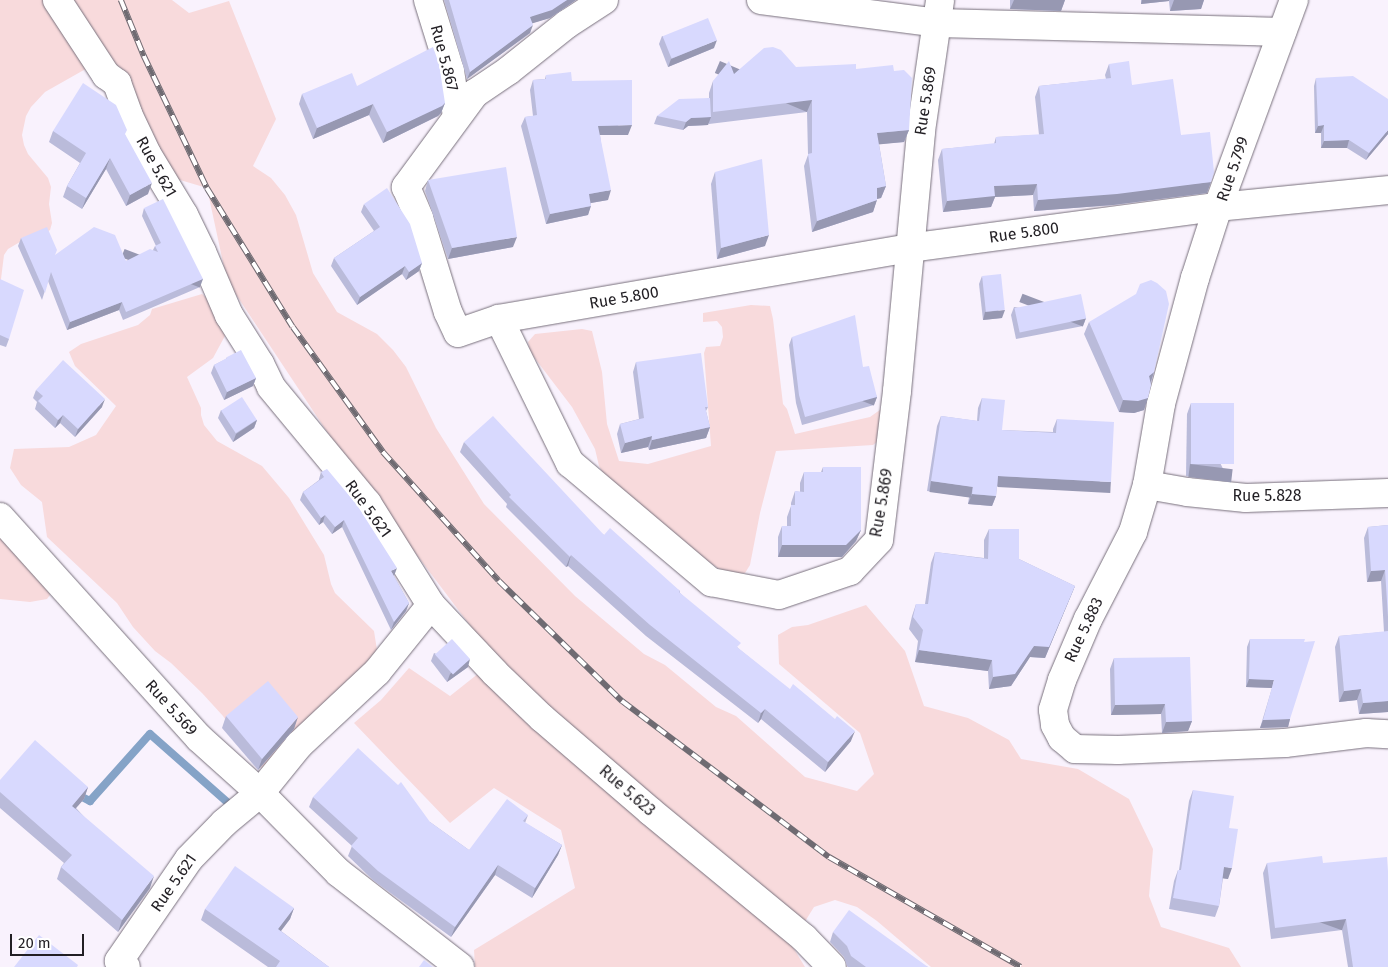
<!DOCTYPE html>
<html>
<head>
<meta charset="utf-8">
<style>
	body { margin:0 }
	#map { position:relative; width:1388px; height:967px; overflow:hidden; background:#f9f2fd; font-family:"Fira Sans",sans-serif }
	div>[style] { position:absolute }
	.green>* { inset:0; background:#f8dadc }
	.stream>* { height:8px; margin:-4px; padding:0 4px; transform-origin:4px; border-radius:4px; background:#85a3c7 }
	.roads { filter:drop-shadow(0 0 1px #78707c) drop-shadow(0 0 1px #78707c) }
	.street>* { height:28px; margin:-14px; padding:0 14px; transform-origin:14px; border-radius:14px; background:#fff }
	.rail>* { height:5.5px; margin-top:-2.75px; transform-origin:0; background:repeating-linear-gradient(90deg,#fff 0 11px,#6f6b72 0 22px); box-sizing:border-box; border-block:1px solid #6f6b72 }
	.wall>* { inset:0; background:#babbda }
	.shaded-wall>* { inset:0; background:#9798b2; transform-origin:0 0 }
	.building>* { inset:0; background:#d8d9fe; transform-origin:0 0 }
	span { translate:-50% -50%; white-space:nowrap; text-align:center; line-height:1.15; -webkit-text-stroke:4.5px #fff; paint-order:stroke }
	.street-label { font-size:16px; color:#221f24 }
	.scale { position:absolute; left:10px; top:934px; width:74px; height:22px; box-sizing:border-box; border:2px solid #221f24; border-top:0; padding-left:6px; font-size:15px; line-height:18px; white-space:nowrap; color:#221f24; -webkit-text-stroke:4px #fff; paint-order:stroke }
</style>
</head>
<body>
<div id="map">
	<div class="green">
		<div style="clip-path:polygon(0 0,172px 0,189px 13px,229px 1px,276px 119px,253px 166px,271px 178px,285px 195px,296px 215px,313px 273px,337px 312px,377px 334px,393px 350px,406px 367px,436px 428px,484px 504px,575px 596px,644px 654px,665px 665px,716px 707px,736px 716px,805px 777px,857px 791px,874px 774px,860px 733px,779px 664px,778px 635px,792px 627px,808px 625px,866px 605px,905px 651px,924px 706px,968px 718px,1009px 740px,1021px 759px,1078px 769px,1129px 799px,1153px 849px,1149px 896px,1161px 927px,1229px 948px,1241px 967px,931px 967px,877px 921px,857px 907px,835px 900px,814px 907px,791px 944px,805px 967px,475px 967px,474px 950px,575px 888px,561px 830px,494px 788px,450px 823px,354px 723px,381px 700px,409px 668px,450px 696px,479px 673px,493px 656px,349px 465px,227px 281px,207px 188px,170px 177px,98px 62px,45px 92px,31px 107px,26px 116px,22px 135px,24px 145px,28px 154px,48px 178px,51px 187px,49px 204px,52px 223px,50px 230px,44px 234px,25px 239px,8px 249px,4px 255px,0 287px)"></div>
		<div style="clip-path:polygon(202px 294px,209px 300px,226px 334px,213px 358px,187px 377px,201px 408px,201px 415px,204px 425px,217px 441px,262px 466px,289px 498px,324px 555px,331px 584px,335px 593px,374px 631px,377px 650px,369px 665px,277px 764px,260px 768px,223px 716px,202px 693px,171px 663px,155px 651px,133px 627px,117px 603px,47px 537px,42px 502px,21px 485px,10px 468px,14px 449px,69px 447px,96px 435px,116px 406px,75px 366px,69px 352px,81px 344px,138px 325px,150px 315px,152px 309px)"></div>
		<div style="clip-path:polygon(751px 305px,770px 306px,773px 319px,783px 404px,787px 409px,795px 434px,870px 417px,884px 407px,878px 441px,873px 445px,776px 451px,760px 513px,750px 565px,745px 573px,740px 574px,722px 571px,687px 547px,605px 477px,599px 466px,595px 449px,572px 407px,530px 352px,528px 342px,535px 334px,582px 329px,592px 331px,602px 372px,607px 424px,619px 461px,648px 464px,711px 446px,704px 353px,706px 347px,720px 346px,723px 337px,722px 327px,717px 321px,703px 322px,703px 313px)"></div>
		<div style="clip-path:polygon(0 530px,49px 586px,50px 595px,47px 599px,30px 602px,0 599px)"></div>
	</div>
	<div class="stream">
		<div style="left:84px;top:798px;width:7px;rotate:27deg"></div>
		<div style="left:90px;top:801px;width:90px;rotate:-48.2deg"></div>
		<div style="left:150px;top:734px;width:113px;rotate:41.4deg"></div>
	</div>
	<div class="roads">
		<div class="street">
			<div style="left:57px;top:0;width:90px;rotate:56.8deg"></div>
			<div style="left:106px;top:75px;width:14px;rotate:36deg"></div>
			<div style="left:117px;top:83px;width:33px;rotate:70deg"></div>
			<div style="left:128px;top:114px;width:44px;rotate:64.6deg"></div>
			<div style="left:147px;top:154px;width:71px;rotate:58.8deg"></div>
			<div style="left:184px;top:215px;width:41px;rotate:64.1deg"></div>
			<div style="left:202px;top:252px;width:69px;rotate:66.8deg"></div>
			<div style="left:229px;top:315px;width:58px;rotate:57.7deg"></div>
			<div style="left:260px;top:364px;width:25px;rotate:64deg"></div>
			<div style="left:271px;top:387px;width:151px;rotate:50.4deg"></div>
			<div style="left:367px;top:503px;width:120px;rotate:57.9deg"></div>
			<div style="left:431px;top:605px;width:86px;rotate:128.9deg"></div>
			<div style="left:377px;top:672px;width:107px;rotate:136.9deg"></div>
			<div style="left:299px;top:745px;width:62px;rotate:129.1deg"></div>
			<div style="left:260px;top:793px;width:47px;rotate:140.2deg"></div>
			<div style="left:224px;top:823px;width:50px;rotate:134.2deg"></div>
			<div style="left:189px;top:859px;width:124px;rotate:124.5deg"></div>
			<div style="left:119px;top:961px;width:9px;rotate:41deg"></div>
			<div style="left:428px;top:0;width:74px;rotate:72.8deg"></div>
			<div style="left:450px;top:71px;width:46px;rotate:81.2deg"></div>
			<div style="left:604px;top:0;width:44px;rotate:147deg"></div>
			<div style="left:567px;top:24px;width:75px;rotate:141.5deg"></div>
			<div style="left:508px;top:71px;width:40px;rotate:146deg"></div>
			<div style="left:475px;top:93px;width:117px;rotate:126.3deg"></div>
			<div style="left:406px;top:187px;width:34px;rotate:67deg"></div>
			<div style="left:419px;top:218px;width:98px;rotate:72.9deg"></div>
			<div style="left:448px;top:312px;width:23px;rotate:65deg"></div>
			<div style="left:458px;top:333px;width:43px;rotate:-18.9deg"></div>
			<div style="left:499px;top:319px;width:416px;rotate:-9.8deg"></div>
			<div style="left:909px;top:248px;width:312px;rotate:-7.6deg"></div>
			<div style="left:1218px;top:207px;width:75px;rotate:107.9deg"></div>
			<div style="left:1195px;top:278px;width:131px;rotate:105.1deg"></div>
			<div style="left:1161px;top:404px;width:82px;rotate:99.8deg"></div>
			<div style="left:1147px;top:485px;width:49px;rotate:106.6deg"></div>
			<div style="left:1133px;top:532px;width:98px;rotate:117.3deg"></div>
			<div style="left:1088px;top:619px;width:66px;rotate:113.1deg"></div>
			<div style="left:1062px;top:680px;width:31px;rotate:107deg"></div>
			<div style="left:1053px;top:710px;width:15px;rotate:82deg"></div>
			<div style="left:1055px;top:725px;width:15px;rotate:62deg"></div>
			<div style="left:1062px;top:738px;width:17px;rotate:40deg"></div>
			<div style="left:1075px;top:749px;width:43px;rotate:1.3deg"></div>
			<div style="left:1118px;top:750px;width:167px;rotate:-2.4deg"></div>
			<div style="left:1285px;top:743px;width:82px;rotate:-7deg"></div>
			<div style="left:1366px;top:733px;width:22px;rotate:3deg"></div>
			<div style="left:761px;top:0;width:178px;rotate:7.4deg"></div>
			<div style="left:938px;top:23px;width:344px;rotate:1.5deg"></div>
			<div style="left:1294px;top:0;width:221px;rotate:110.2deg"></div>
			<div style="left:1218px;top:207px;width:171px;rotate:-5.7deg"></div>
			<div style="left:499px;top:319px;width:161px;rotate:63.8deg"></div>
			<div style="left:570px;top:463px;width:185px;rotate:40.2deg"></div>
			<div style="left:711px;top:582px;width:69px;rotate:10.8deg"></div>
			<div style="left:779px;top:595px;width:75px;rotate:-18.7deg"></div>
			<div style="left:850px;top:571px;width:42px;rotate:-46.9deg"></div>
			<div style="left:879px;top:540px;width:150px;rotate:-83.1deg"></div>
			<div style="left:897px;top:391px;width:261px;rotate:-84.7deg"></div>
			<div style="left:921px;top:131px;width:132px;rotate:-81.7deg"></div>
			<div style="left:1147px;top:485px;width:41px;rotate:9.9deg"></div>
			<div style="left:1187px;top:492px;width:59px;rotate:5.8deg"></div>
			<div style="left:1246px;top:498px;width:142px;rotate:-2deg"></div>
			<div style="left:0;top:517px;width:297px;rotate:48deg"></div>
			<div style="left:199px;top:738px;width:82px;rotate:42deg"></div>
			<div style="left:260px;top:793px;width:112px;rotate:45.4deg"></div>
			<div style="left:339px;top:873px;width:153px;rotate:37.8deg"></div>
			<div style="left:431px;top:605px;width:93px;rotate:46.7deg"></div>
			<div style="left:495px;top:673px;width:65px;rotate:43.8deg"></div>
			<div style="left:542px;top:718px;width:143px;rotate:40.7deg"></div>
			<div style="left:650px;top:811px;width:200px;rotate:39.5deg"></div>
			<div style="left:804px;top:938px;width:40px;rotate:46deg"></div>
		</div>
	</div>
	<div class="rail">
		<div style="left:121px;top:0;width:61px;rotate:67.7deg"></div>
		<div style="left:144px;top:56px;width:146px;rotate:64.5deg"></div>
		<div style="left:207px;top:188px;width:163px;rotate:58.3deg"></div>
		<div style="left:293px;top:327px;width:154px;rotate:54.2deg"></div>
		<div style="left:383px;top:452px;width:173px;rotate:48deg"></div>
		<div style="left:499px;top:581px;width:172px;rotate:44.3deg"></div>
		<div style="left:622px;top:701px;width:259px;rotate:37deg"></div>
		<div style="left:829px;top:857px;width:221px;rotate:29.8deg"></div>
	</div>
	<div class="wall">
		<div style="clip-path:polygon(444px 0,576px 0,550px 18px,532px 23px,530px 33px,467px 79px)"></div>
		<div style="clip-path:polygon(1010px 0,1065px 0,1061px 11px,1010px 9px)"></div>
		<div style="clip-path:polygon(1141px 0,1204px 0,1201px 9px,1170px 11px,1169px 1px,1141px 4px)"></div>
		<div style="clip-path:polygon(662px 36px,714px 48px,668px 67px,659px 44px)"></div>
		<div style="clip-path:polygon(1109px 64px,1132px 85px,1181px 135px,1214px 172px,1207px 193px,1113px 205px,1034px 211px,1033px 195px,995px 197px,991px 207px,943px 212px,938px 160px,942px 149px,994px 144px,996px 137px,1039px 135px,1035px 97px,1039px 86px,1106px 79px,1105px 75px)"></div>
		<div style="clip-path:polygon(796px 67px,856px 69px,909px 130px,904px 142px,879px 144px,886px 186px,881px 198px,877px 199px,873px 212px,812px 232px,804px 166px,808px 155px,807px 112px,709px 124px,709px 122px,708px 125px,688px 126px,683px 130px,654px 124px,657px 116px,709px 98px,709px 93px,713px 81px,734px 74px)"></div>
		<div style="clip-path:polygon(546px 75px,572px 81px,628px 135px,600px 135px,608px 200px,591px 203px,588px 215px,546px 224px,521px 126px,525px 117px,533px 116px,530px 90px,533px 80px,545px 79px)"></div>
		<div style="clip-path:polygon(1316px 78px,1388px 134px,1366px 160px,1347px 148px,1321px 148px,1321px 133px,1315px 133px,1314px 86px)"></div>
		<div style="clip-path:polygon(357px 86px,445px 103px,441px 113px,438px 116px,383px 143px,369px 115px,313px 139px,299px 104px,302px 94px)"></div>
		<div style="clip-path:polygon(53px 131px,125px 135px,148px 194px,126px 206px,106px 169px,82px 209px,63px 197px,67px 186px,80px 163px,49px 142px)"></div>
		<div style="clip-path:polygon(715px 172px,765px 246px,717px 259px,711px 184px)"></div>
		<div style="clip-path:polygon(428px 180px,513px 247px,448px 259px,425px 191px)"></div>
		<div style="clip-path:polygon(364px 204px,422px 263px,419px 271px,406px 280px,402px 274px,357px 305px,331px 266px,334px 258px,374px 231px,361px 212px)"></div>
		<div style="clip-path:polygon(144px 208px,200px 287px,123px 320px,119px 310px,67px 330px,48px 281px,42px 300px,18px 246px,21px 238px,55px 255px,126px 261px,153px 250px,155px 246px,156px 246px,142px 216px)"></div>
		<div style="clip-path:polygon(982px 276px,1002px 318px,983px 320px,979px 284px)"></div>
		<div style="clip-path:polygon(0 280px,9px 339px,6px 347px,0 345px)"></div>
		<div style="clip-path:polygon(1014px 307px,1086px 318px,1083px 326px,1016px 339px,1011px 315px)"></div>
		<div style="clip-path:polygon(1089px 322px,1154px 372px,1151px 383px,1144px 410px,1134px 413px,1119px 412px,1084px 334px)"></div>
		<div style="clip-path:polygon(792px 337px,863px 367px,877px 397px,874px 405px,802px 425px,796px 403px,789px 345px)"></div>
		<div style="clip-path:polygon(227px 357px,256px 378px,253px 386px,224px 400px,211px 373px,214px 365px,226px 359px)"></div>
		<div style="clip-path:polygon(636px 362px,708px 407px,706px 411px,710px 427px,706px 438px,649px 450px,648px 447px,621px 453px,617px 434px,620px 424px,639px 419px,633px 372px)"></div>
		<div style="clip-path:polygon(36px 390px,102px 407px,75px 437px,60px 423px,55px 428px,35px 409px,37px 402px,33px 398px)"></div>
		<div style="clip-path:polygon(982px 398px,1002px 430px,1053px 432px,1053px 429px,1057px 419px,1107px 492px,997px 486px,996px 496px,992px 506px,968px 504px,969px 497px,927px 491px,937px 426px,941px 416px,977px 421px,978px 408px)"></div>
		<div style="clip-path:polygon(1191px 403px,1229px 481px,1186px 476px,1187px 414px)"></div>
		<div style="clip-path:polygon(221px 410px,257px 420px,254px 428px,233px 442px,218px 418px)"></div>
		<div style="clip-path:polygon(464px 442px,604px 535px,680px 591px,680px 593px,739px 649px,851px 741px,825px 772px,761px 719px,758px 723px,646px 636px,568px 566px,566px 567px,506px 507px,507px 504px,460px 452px)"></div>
		<div style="clip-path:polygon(823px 467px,861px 530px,856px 541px,842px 557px,778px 557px,778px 537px,782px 526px,787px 526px,787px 517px,791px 506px,791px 503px,795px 491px,800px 492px,800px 483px,804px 472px,821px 472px)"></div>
		<div style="clip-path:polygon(321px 472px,394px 576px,409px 603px,406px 611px,391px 630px,342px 527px,332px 534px,323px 522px,319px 525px,300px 500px,303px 492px,319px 480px,319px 479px)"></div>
		<div style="clip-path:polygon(1388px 525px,1388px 712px,1359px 714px,1357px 700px,1339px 702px,1335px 647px,1339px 636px,1384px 632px,1381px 581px,1367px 582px,1364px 538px,1368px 527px)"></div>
		<div style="clip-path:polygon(989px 529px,1019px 559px,1075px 586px,1045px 658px,1030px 657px,1011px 686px,989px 689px,988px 671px,915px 662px,918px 641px,909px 629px,912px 616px,916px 604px,925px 604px,931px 563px,935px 552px,984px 558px,984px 540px)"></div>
		<div style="clip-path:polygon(1250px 639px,1290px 719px,1288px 727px,1260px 728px,1272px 688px,1246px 687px,1247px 647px)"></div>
		<div style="clip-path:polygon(434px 653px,468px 667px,447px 682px,431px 661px)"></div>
		<div style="clip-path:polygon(1114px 658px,1192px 721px,1188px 731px,1162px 733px,1161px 714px,1111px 715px,1110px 669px)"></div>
		<div style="clip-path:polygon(226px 716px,294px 729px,258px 770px,222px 728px)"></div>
		<div style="clip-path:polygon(0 780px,88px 787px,84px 799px,76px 808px,150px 888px,118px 932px,57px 879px,61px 867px,64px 863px,0 808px)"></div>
		<div style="clip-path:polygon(1193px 790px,1229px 828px,1228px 879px,1223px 878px,1219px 906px,1215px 917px,1169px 909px,1174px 881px,1178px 870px,1179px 870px,1189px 801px)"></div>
		<div style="clip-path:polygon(313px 797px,430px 822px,469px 850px,528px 815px,525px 823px,562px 845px,558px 855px,532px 898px,495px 875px,451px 937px,374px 881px,348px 856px,352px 846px,309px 807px)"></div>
		<div style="clip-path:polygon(1267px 863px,1323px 863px,1388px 967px,1348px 967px,1342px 930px,1271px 939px,1263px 873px)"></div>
		<div style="clip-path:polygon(294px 908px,290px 919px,281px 931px,329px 967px,268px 967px,201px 920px,205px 909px)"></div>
		<div style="clip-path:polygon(833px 932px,928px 967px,848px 967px,847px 966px,844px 957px,830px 942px)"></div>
	</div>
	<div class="shaded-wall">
		<div style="clip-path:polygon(567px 0,576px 0,550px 18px,527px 25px,530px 17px)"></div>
		<div style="clip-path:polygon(1014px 0,1065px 0,1061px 11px,1010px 9px)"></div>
		<div style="clip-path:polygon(1142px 0,1169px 0,1169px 1px,1141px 4px)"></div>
		<div style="clip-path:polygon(1174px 0,1204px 0,1201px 9px,1170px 11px)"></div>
		<div style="clip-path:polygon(533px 25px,530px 33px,467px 79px,470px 72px)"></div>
		<div style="clip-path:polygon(717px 40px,714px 48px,668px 67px,671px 59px)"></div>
		<div style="left:812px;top:100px;width:13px;height:100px;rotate:113deg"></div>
		<div style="clip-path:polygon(445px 103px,441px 113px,438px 116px,383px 143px,387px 132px)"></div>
		<div style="clip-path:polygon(373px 104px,369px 115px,313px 139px,317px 128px)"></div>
		<div style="clip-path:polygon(711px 117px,708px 125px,688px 126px,683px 130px,686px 122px,691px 118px)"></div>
		<div style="clip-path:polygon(632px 125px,628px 135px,594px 135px,598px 126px)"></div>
		<div style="clip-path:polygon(1324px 125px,1321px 133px,1315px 133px,1318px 126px)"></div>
		<div style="clip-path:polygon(909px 130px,904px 142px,873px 145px,877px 133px)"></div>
		<div style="clip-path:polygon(1388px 130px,1388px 134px,1366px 160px,1369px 153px)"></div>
		<div style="clip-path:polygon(1349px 140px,1347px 148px,1321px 148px,1324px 141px)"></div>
		<div style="clip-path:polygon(110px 158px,106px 169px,82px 209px,86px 198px)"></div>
		<div style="clip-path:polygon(1211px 182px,1207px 193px,1113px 205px,1034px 211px,1038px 200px)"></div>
		<div style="clip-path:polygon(152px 183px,148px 194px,126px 206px,130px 195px)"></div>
		<div style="clip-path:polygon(1037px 184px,1033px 195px,995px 197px,991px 207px,943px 212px,947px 201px,994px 186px)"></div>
		<div style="clip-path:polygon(886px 186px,881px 198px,872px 200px,877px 188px)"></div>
		<div style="clip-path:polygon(611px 190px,608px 200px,585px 204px,589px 194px)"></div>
		<div style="clip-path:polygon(877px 200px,873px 212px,812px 232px,817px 221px)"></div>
		<div style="clip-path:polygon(591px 206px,588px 215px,546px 224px,550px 214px)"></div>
		<div style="clip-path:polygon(769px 235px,765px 246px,717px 259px,721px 248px)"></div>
		<div style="clip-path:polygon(517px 237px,513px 247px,448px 259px,452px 248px)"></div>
		<div style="clip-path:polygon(422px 263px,419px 271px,406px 280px,409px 272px)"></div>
		<div style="clip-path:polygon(405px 266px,402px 274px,357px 305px,360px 297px)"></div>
		<div style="left:203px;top:279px;width:9px;height:84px;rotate:111deg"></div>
		<div style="clip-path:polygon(122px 302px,119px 310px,67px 330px,70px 322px)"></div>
		<div style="clip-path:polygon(1005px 310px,1002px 318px,983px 320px,985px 312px)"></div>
		<div style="left:1086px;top:318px;width:9px;height:68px;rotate:111deg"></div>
		<div style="clip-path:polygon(1154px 372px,1150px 384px,1149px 376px)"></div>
		<div style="clip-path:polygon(256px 378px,253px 386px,224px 400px,227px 392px)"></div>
		<div style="left:877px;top:397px;width:9px;height:75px;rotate:111deg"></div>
		<div style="clip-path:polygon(1148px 398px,1144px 410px,1134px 413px,1119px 412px,1123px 400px)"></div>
		<div style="clip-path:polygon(105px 399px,102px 407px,75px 437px,78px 429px)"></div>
		<div style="clip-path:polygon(63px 415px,60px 423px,55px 428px,58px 420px)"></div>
		<div style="clip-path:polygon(257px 420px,254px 428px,233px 442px,236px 434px)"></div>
		<div style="clip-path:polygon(710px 427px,706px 438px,649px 450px,652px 440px)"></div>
		<div style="clip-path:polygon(652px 436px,648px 447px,621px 453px,625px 443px)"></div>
		<div style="left:1190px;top:464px;width:43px;height:13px;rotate:7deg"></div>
		<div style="left:998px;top:476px;width:113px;height:11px;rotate:3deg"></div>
		<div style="left:931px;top:481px;width:42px;height:11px;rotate:8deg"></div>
		<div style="clip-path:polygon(972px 494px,996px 496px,992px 506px,968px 504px)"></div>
		<div style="clip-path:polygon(325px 515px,323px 522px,319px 525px,321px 518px)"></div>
		<div style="clip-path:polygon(344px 520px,342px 527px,332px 534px,335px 527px)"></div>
		<div style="clip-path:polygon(861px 530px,856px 541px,842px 557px,778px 557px,782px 545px)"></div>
		<div style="clip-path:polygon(571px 555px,568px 566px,566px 567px,570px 557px)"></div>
		<div style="clip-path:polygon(397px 568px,394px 576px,391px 571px)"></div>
		<div style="clip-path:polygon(1385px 570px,1381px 581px,1367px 582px,1371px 571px)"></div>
		<div style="clip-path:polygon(1075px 586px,1045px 658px,1030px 657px,1011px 686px,989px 689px,993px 677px,1034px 646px)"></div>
		<div style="clip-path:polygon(409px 603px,406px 611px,391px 630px,394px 622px)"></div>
		<div style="clip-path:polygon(919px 650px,992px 660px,988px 671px,915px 662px)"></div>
		<div style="clip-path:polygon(470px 659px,468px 667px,447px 682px,450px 674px)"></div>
		<div style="clip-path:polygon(1249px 679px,1274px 680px,1272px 688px,1246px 687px)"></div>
		<div style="clip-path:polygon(1361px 689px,1357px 700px,1339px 702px,1344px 691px)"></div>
		<div style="clip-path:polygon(1388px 701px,1388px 712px,1359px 714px,1363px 703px)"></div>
		<div style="clip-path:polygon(1165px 704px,1161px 714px,1111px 715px,1115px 705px)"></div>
		<div style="clip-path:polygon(765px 709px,761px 719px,758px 723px,761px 713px)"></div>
		<div style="clip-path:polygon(298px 717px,294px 729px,258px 770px,262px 759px)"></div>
		<div style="clip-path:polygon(1290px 719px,1288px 727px,1260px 728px,1263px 720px)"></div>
		<div style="clip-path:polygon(1192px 721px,1188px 731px,1162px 733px,1166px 722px)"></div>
		<div style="clip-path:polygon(855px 731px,851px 741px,825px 772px,828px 762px)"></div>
		<div style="clip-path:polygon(88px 787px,84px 799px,68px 817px,72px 806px)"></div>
		<div style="clip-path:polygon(562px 845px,558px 855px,532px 898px,535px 888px)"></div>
		<div style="clip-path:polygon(498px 865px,495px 875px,451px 937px,455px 927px)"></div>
		<div style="clip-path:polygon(1224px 867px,1232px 868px,1228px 879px,1220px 878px)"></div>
		<div style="clip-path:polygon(154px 876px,150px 888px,118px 932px,122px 920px)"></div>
		<div style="clip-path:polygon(294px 908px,290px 919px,274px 940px,278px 929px)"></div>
		<div style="left:1346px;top:919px;width:12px;height:72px;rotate:110deg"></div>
	</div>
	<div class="building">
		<div style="clip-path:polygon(449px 0,567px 0,552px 10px,530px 17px,533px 25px,470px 72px)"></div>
		<div style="left:708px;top:18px;width:24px;height:49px;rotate:68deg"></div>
		<div style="clip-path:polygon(433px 47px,439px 64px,445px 103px,442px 106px,387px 132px,373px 104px,317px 128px,302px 94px,352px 73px,357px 86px)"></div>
		<div style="clip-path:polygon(773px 47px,781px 50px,796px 67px,856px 64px,856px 69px,893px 65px,894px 71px,904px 70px,912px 78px,909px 130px,877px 133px,886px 186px,877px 188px,877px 200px,817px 221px,808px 154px,812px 153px,812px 100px,713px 112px,713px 81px,729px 61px,734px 74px,764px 48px)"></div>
		<div style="clip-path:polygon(1129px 61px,1132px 85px,1173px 79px,1181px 135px,1210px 132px,1214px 172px,1211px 182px,1117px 194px,1038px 200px,1037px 184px,994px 186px,995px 196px,947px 201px,942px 149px,996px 143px,996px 137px,1044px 134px,1039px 86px,1111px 78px,1109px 64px)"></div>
		<div style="clip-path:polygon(571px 72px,572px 81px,632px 80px,632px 125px,598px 126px,611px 190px,589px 194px,591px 206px,550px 214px,525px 117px,537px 115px,533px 80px,546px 79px,546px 75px)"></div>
		<div style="clip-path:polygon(1353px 76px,1388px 99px,1388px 130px,1369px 153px,1349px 140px,1324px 141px,1324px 125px,1318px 126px,1316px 78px)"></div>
		<div style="clip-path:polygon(83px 83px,116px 105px,127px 130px,125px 134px,152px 183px,130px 195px,110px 158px,86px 198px,67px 186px,86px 153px,53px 131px)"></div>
		<div style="clip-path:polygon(710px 98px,711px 117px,691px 118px,686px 122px,657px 116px,679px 99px)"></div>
		<div style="clip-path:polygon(762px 159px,769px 235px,721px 248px,715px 172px)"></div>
		<div style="clip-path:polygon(506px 167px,517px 237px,452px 248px,428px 180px)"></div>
		<div style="clip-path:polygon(387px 188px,410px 224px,422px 263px,409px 272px,405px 266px,360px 297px,334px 258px,380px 227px,364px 204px)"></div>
		<div style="clip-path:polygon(163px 199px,203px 279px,126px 312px,122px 302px,70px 322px,51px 272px,45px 293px,21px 238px,47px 227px,57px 250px,55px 255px,94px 227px,115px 235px,126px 261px,150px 249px,158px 252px,155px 246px,161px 243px,144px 208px)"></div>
		<div style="left:1001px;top:274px;width:36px;height:19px;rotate:84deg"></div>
		<div style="clip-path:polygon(0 279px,24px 290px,9px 339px,0 335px)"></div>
		<div style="clip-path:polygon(1151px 280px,1157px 283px,1166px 291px,1169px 304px,1154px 372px,1149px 376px,1151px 385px,1148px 398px,1138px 401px,1123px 400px,1089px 322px,1136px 294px,1140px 284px)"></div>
		<div style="left:1081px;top:294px;width:25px;height:68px;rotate:78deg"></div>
		<div style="clip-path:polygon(855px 315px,863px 367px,869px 366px,877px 397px,805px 417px,799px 395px,792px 337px)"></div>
		<div style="clip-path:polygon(241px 350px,256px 378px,227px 392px,214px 365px,227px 358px,227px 357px)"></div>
		<div style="clip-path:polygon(701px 353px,708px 407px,705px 407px,710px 427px,652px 440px,652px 436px,625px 443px,620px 424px,644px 418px,636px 362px)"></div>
		<div style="clip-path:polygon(63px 360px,105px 399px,78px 429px,63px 415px,58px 420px,38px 401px,43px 396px,36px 390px)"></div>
		<div style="left:242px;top:397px;width:27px;height:25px;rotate:57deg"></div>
		<div style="clip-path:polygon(982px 398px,1005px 400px,1002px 430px,1056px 433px,1057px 419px,1114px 422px,1111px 482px,998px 476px,996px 496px,972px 494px,973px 487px,931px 481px,941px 416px,979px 421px)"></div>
		<div style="left:1191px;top:403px;width:43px;height:61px"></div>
		<div style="clip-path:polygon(493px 416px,604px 535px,610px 528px,680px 591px,679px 592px,741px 643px,737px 647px,790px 689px,793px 684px,835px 719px,837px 716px,855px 731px,828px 762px,765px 709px,761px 713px,650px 625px,571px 555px,570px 557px,509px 497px,511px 495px,464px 442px)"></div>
		<div style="clip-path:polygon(823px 467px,861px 467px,861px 530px,846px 545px,782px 545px,782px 526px,791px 526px,791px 505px,795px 505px,795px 491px,804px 492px,804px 472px,823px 472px)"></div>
		<div style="clip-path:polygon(327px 469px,357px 505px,397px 568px,391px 571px,409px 603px,394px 622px,344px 520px,335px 527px,325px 515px,321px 518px,303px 492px,324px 477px,321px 472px)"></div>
		<div style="clip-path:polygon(1388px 525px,1388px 617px,1385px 570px,1371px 571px,1368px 527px)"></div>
		<div style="clip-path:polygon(989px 529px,1019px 529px,1019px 559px,1075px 586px,1049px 647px,1034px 646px,1015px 674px,993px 677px,992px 660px,919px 650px,923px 630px,913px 617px,916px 604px,928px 604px,935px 552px,988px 559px)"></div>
		<div style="clip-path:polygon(1388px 631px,1388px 701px,1363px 703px,1361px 689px,1344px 691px,1339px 636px)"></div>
		<div style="left:452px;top:639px;width:27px;height:23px;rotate:48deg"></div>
		<div style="clip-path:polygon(1250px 639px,1305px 639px,1304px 642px,1315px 641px,1290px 719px,1263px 720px,1274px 680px,1249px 679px)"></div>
		<div style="clip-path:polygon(1190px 657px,1192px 721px,1166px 722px,1165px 704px,1115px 705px,1114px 658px)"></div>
		<div style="clip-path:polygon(268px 681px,298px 717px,262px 759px,226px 716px)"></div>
		<div style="clip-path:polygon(35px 740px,88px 787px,72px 806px,154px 876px,122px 920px,61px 867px,72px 855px,0 792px,0 780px)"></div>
		<div style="clip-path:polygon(358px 748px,398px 785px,401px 782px,430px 822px,469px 850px,507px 799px,528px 815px,523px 821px,562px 845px,535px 888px,498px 865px,455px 927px,378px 871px,351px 846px,358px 838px,313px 797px)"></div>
		<div style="clip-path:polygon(1193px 790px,1234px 796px,1229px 828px,1238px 829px,1232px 868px,1224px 867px,1219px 906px,1173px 898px,1178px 870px,1181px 870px)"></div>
		<div style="clip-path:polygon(1322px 856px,1323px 863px,1387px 857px,1388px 871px,1388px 967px,1353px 967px,1346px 919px,1275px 928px,1267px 863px)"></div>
		<div style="clip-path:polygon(235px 866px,294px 908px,278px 929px,329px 967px,276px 967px,280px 961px,205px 909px)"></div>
		<div style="clip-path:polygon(849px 910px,928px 967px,866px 967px,851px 956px,847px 946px,833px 932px)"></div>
		<div style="clip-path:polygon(39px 935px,78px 965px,77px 967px,14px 967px)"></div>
		<div style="clip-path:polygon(424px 960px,433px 967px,419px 967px)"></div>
	</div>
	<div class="street-label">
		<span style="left:444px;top:58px;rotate:75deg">Rue 5.867</span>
		<span style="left:926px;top:101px;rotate:-81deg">Rue 5.869</span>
		<span style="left:156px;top:167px;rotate:61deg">Rue 5.621</span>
		<span style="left:1233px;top:169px;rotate:-71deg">Rue 5.799</span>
		<span style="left:1024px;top:233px;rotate:-8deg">Rue 5.800</span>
		<span style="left:624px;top:298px;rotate:-10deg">Rue 5.800</span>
		<span style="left:1267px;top:496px">Rue 5.828</span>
		<span style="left:882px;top:503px;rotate:-80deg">Rue 5.869</span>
		<span style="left:368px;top:509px;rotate:54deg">Rue 5.621</span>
		<span style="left:1084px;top:630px;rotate:-65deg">Rue 5.883</span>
		<span style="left:171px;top:708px;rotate:48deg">Rue 5.569</span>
		<span style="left:627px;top:791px;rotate:41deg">Rue 5.623</span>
		<span style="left:174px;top:883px;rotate:-55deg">Rue 5.621</span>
	</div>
	<div class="scale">20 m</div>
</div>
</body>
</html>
